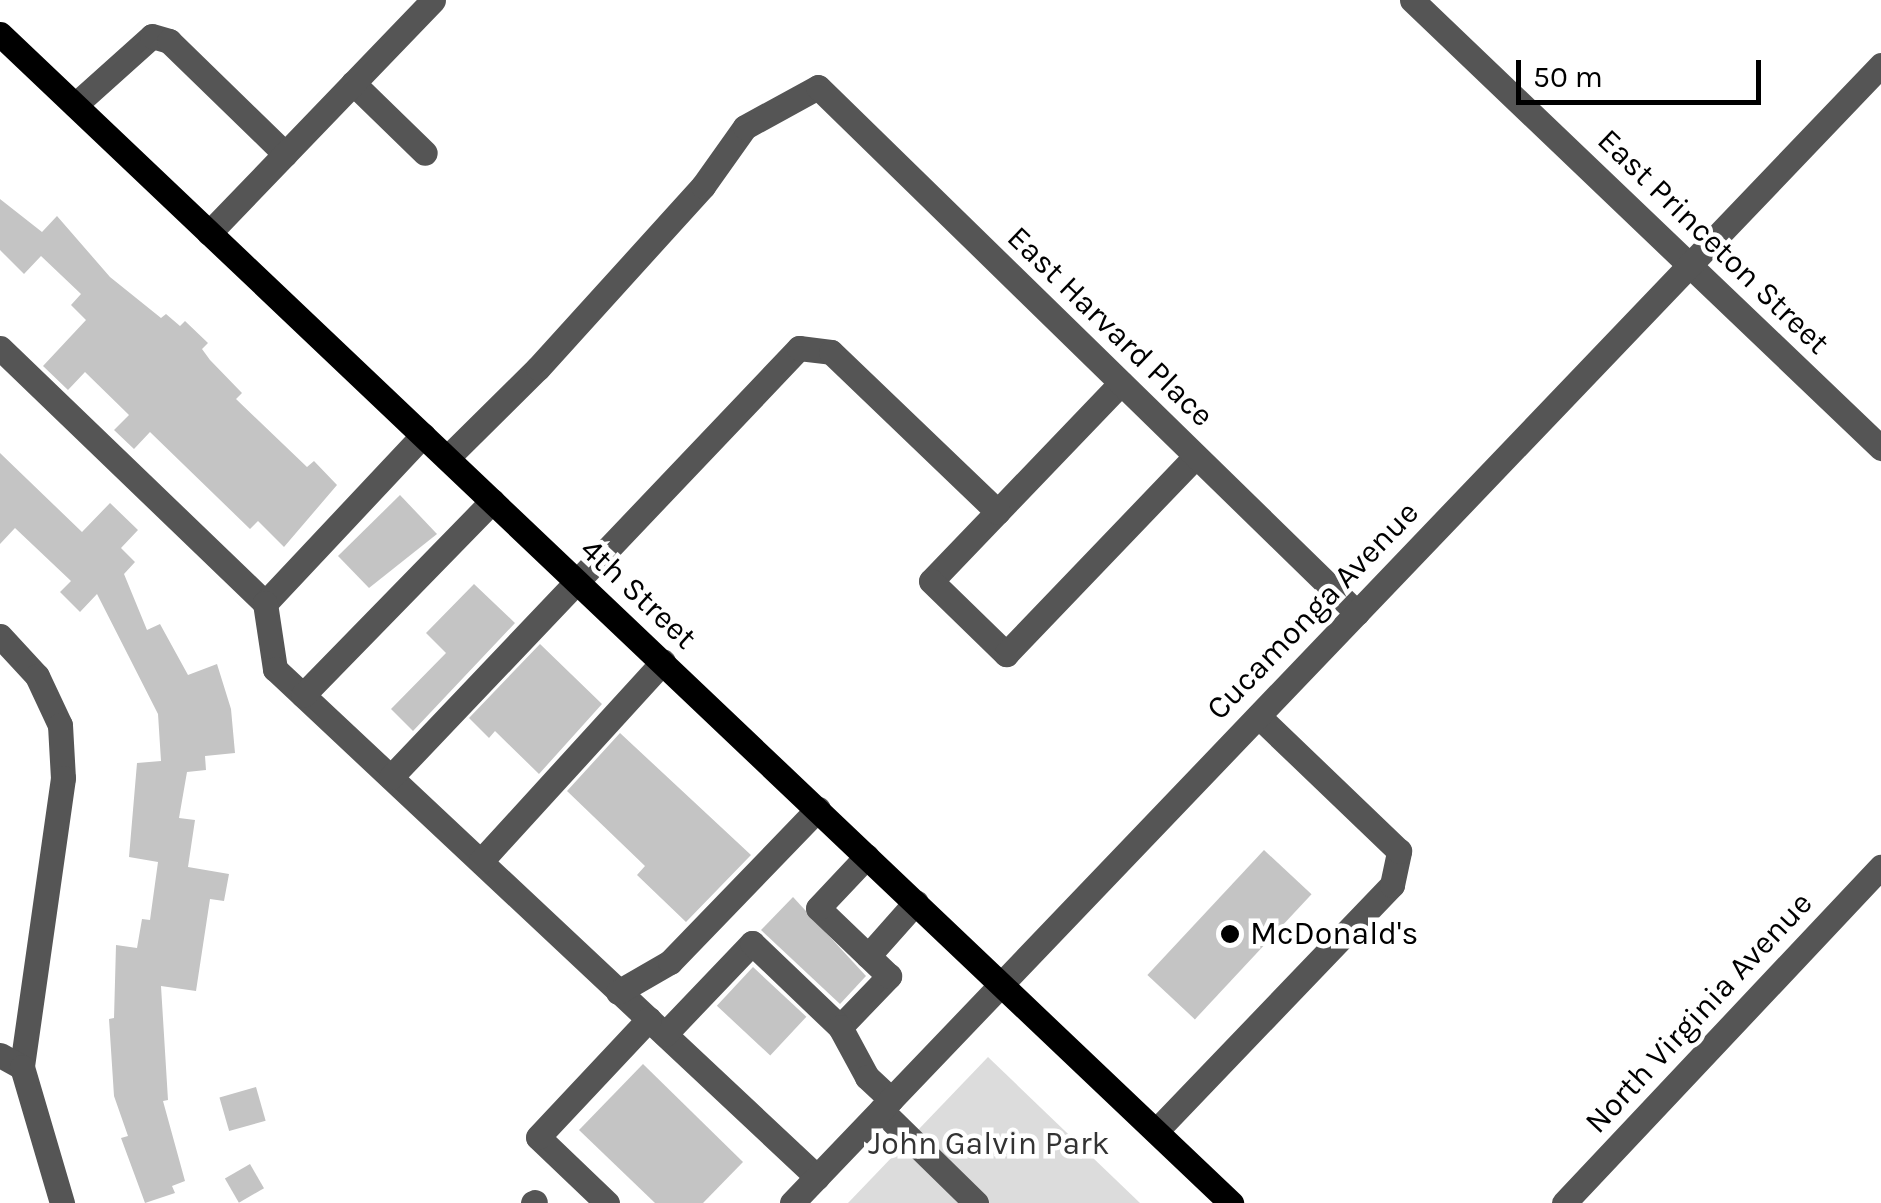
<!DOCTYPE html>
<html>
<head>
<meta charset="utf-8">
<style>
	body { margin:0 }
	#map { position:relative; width:1881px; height:1203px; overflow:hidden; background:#fff; font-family:Karla,sans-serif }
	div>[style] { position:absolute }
	.green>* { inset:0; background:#dcdcdc }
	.building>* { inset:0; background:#c4c4c4; transform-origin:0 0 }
	.minor>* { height:25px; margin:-12.5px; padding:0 12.5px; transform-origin:12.5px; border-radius:12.5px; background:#555 }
	.major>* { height:25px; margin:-12.5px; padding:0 12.5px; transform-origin:12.5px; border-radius:12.5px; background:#000 }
	.dots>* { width:28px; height:28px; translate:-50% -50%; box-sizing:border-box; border:5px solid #fff; border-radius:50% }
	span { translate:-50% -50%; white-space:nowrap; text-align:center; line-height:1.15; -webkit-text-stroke:9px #fff; paint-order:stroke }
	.street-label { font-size:32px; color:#000 }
	.poi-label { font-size:32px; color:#000 }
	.left { translate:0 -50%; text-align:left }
	.park-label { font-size:32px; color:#333 }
	.scale { position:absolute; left:1516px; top:60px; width:245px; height:45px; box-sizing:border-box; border:5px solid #000; border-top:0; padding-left:12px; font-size:30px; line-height:35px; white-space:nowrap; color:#000; -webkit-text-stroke:8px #fff; paint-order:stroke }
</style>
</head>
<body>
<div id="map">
	<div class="green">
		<div style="clip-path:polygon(988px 1057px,1140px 1203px,848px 1203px)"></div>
	</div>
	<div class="building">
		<div style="clip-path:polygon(0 199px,42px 232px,57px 216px,110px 277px,161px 318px,166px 314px,180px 326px,185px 321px,208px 343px,202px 349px,210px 360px,242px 393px,236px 399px,307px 467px,314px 461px,337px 485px,284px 547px,258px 521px,250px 529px,150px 432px,134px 449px,114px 430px,129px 415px,85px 372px,68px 390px,43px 366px,86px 320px,71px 305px,81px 294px,41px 256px,24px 274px,0 250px)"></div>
		<div style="clip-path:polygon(0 453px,82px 532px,110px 503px,138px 530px,121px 548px,135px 562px,124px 574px,147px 630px,160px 624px,188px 675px,217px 664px,231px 709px,235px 753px,205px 756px,206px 770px,187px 772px,179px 818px,195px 820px,188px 867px,229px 874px,224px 901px,210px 899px,196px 991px,161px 986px,168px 1100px,163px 1101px,185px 1181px,172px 1186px,175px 1193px,145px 1203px,121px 1138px,128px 1136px,114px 1096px,109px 1019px,114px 1018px,116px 945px,137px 948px,142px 919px,150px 920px,158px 862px,129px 857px,137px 763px,161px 761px,158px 714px,97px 594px,80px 612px,60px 592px,71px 581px,15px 528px,0 544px)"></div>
		<div style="clip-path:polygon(400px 495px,437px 534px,369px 588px,338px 556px)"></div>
		<div style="clip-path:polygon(474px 584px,515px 623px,413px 731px,391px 709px,446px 653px,426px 633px)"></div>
		<div style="clip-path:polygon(540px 644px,602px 704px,539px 774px,495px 731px,489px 738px,469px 718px)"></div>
		<div style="clip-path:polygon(620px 733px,751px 855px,686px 922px,637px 875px,645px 866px,567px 791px)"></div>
		<div style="left:1264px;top:850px;width:65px;height:171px;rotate:43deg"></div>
		<div style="clip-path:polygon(793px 897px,866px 976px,840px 1004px,761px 930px)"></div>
		<div style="left:753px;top:967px;width:73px;height:53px;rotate:43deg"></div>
		<div style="clip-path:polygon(643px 1064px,743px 1162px,703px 1203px,655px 1203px,579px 1130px)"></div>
		<div style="left:256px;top:1087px;width:35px;height:38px;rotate:74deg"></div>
		<div style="left:250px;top:1164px;width:28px;height:29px;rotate:60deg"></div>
	</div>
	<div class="minor">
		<div style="left:1412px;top:0;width:649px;rotate:43.69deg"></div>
		<div style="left:353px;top:83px;width:100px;rotate:44.2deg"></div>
		<div style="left:75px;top:105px;width:103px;rotate:-41.9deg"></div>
		<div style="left:152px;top:36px;width:18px;rotate:16deg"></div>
		<div style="left:169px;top:41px;width:162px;rotate:44.2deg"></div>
		<div style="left:209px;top:233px;width:323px;rotate:-46.1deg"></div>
		<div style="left:0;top:348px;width:368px;rotate:43.9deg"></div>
		<div style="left:1121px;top:383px;width:274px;rotate:133.8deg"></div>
		<div style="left:931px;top:581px;width:105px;rotate:44.2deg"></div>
		<div style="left:1006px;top:654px;width:274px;rotate:-46.2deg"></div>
		<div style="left:423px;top:435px;width:231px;rotate:133.2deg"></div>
		<div style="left:265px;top:603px;width:67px;rotate:81.4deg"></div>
		<div style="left:275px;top:669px;width:743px;rotate:43.15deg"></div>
		<div style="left:447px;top:458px;width:128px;rotate:-44.7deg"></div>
		<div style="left:538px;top:368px;width:246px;rotate:-47.8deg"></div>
		<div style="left:703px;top:186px;width:72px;rotate:-54.6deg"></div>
		<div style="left:745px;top:127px;width:83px;rotate:-28.7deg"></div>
		<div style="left:818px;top:87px;width:753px;rotate:44.3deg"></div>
		<div style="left:0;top:636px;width:54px;rotate:47.2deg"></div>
		<div style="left:37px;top:676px;width:54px;rotate:64.9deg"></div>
		<div style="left:60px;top:725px;width:53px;rotate:86.8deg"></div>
		<div style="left:63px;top:778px;width:292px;rotate:98.1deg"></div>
		<div style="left:303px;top:695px;width:271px;rotate:-45.7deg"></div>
		<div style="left:391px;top:777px;width:592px;rotate:-46.44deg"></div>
		<div style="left:799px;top:348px;width:32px;rotate:7deg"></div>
		<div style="left:831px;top:352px;width:231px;rotate:43.8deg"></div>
		<div style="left:481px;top:861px;width:270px;rotate:-47.6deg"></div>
		<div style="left:868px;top:956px;width:72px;rotate:-48.4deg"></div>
		<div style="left:618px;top:992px;width:60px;rotate:-30deg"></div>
		<div style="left:670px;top:962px;width:213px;rotate:-46deg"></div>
		<div style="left:840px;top:1027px;width:71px;rotate:-46.1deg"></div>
		<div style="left:889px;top:976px;width:98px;rotate:-136.2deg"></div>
		<div style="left:818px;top:908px;width:71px;rotate:-46.7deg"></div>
		<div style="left:665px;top:1034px;width:126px;rotate:-46.3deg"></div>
		<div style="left:752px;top:943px;width:122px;rotate:43.7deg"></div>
		<div style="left:840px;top:1027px;width:57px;rotate:61.6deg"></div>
		<div style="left:867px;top:1077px;width:33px;rotate:43deg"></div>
		<div style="left:0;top:1055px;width:25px;rotate:29deg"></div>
		<div style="left:22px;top:1067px;width:142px;rotate:73.6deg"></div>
		<div style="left:881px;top:1110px;width:133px;rotate:44.4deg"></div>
		<div style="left:1156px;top:1131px;width:341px;rotate:-46.2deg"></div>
		<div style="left:1392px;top:885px;width:35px;rotate:-78deg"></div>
		<div style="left:1399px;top:851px;width:195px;rotate:-136.2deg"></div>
		<div style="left:533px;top:1203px;width:2px;rotate:-27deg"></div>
		<div style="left:607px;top:1203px;width:95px;rotate:-136.3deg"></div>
		<div style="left:538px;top:1137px;width:162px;rotate:-46.8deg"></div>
		<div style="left:792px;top:1203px;width:1575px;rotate:-46.26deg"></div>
		<div style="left:1564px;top:1203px;width:462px;rotate:-46.7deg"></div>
	</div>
	<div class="major">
		<div style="left:0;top:34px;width:1698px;rotate:43.52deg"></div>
	</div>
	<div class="dots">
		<div style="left:1230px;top:934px;background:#000"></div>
	</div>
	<div class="street-label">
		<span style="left:1713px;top:242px;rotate:44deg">East Princeton Street</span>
		<span style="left:1110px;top:327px;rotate:44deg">East Harvard Place</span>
		<span style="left:638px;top:594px;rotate:43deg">4th Street</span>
		<span style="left:1313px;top:611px;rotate:-46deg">Cucamonga Avenue</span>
		<span style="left:1699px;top:1013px;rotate:-47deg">North Virginia Avenue</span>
	</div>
	<div class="poi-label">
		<span class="left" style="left:1250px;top:934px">McDonald's</span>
	</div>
	<div class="park-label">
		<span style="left:989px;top:1144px">John Galvin Park</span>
	</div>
	<div class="scale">50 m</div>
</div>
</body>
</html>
